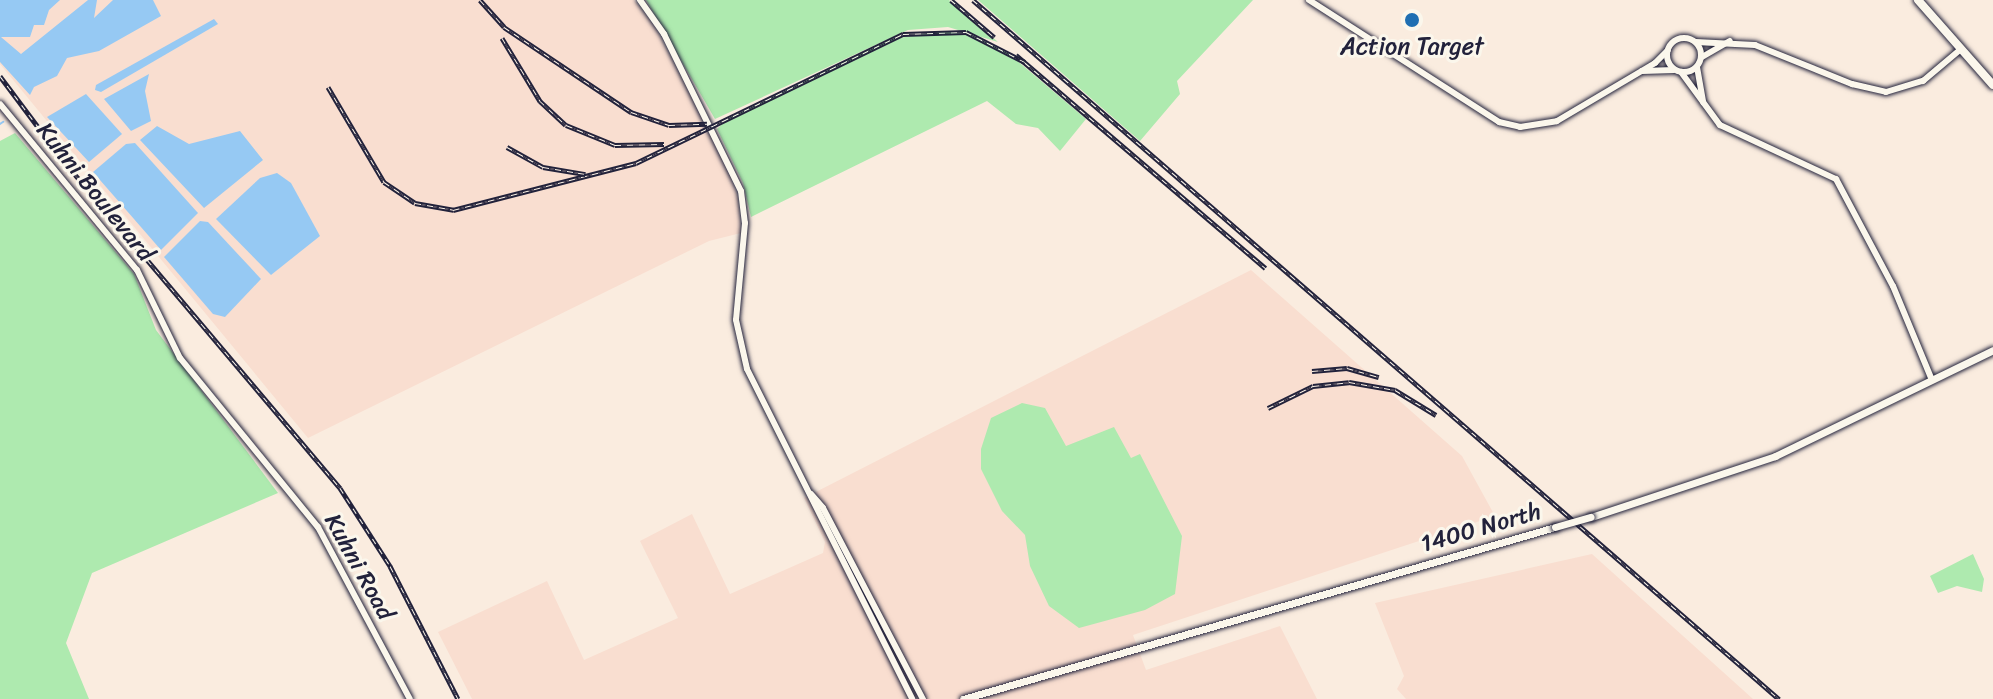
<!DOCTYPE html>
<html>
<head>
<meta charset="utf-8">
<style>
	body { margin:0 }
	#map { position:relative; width:1993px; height:699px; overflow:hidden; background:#faecdf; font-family:Sriracha,sans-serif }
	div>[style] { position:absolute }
	.built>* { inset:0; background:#f9ded0 }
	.green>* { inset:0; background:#aeeaaf }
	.water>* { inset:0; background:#96c9f3 }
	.stream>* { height:2px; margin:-1px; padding:0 1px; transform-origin:1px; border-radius:1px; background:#96c9f3 }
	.roads { filter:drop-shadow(0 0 2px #22223b) drop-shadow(0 0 2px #22223b) }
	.tertiary>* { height:6px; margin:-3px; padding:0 3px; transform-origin:3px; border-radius:3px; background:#fbf7ec }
	.tertiary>.ring { margin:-3px; padding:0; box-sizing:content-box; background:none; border:6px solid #fbf7ec; border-radius:50% }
	.secondary>* { height:7px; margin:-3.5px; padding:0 3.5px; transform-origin:3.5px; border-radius:3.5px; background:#fbf7ec }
	.primary>* { height:8px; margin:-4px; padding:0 4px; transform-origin:4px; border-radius:4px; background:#fbf7ec }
	.rail>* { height:5px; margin-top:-2.5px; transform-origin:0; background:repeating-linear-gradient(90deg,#fbf7ec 0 6px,#22223b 0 12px); box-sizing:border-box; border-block:2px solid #22223b }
	.bridges { filter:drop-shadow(0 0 2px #22223b) drop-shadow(0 0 2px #22223b) }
	.secondary-bridge>* { height:7px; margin:-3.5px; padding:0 3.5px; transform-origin:3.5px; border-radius:3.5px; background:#fbf7ec }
	.dots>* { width:22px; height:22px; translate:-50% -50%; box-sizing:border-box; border:4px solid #fbf7ec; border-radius:50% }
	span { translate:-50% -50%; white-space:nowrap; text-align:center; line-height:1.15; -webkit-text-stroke:6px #fbf7ec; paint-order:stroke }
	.poi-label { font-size:24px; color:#22223b }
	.street-label { font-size:24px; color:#22223b }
</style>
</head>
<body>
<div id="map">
	<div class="built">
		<div style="clip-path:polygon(0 0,634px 0,654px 25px,726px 164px,738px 198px,741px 233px,709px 241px,308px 438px,0 64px)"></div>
		<div style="clip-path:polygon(1251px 270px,1462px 456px,1495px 516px,1133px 635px,1146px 670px,1280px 626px,1317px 699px,472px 699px,438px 632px,547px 581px,584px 660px,678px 618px,640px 541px,692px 514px,730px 594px,823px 553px,825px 542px,804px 498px)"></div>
		<div style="clip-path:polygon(1592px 554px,1753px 699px,1406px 699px,1397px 689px,1404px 676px,1375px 603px)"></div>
	</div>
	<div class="green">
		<div style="clip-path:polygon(646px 0,949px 0,998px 42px,948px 27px,908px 30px,715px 119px)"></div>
		<div style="clip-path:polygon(978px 0,1253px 0,1177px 81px,1180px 94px,1140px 141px)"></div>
		<div style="clip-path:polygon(944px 31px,970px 35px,1008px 53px,1086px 119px,1060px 151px,1038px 128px,1016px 124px,987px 101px,751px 217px,743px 183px,717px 129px,726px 120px,892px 39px)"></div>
		<div style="clip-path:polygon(15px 133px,134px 274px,156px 330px,278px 493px,92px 573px,66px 643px,89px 699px,0 699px,0 141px)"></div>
		<div style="clip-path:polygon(1022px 403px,1045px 408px,1066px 446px,1114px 427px,1131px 458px,1140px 454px,1182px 536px,1175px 594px,1145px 610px,1079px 628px,1049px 606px,1030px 566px,1025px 535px,1002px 511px,981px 469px,981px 449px,991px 418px)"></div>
		<div style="clip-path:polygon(1973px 554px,1984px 579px,1982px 592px,1957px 586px,1938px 593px,1930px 576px)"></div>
	</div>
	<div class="water">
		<div style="clip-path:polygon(0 0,60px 0,49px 10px,44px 25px,34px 25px,30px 37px,1px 37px,21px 54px,88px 0,97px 0,94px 18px,113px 0,153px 0,161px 16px,99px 51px,67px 58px,57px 76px,34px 87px,30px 95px,0 62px)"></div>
		<div style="clip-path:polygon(214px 19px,218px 24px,101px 92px,95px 90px,96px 85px)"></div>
		<div style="clip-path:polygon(149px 74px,145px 91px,151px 121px,131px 131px,104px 99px)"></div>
		<div style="clip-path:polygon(86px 94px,122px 134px,89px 162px,47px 117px)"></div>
		<div style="clip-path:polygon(157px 126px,189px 144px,240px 131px,263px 160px,204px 208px,140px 140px)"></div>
		<div style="clip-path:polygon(135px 143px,198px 213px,161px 250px,93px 172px,126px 144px)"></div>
		<div style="clip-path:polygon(277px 173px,291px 183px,320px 236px,271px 275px,216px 219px,260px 178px)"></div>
		<div style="clip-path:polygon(200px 221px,208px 222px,261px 279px,225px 317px,213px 314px,164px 257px)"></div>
	</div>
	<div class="stream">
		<div style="left:0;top:124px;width:4px;rotate:-34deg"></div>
	</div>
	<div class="roads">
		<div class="tertiary">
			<div style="left:640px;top:0;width:42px;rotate:54.8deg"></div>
			<div style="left:664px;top:34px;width:175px;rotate:63.9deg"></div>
			<div style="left:741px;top:191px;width:32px;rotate:83deg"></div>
			<div style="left:745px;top:223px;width:97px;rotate:95.3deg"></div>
			<div style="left:736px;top:320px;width:50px;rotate:77.3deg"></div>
			<div style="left:747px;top:369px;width:369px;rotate:63.4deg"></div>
			<div style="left:1309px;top:0;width:226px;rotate:32.7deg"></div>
			<div style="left:1499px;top:122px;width:22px;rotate:13deg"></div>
			<div style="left:1520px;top:127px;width:37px;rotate:-9deg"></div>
			<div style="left:1557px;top:121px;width:114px;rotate:-30.6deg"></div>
			<div style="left:1655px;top:63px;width:18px;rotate:-45deg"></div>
			<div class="ring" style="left:1667px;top:38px;width:28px;height:28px"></div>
			<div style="left:1696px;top:42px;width:59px;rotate:2.9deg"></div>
			<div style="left:1755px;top:45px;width:105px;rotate:21.9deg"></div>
			<div style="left:1852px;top:84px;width:35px;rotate:13deg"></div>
			<div style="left:1886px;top:92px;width:39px;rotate:-17deg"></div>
			<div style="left:1923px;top:81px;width:50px;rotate:-40.1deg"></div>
			<div style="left:1702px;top:57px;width:32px;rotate:-30deg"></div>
			<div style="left:1697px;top:67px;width:36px;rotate:80deg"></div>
			<div style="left:1642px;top:71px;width:32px;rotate:-2deg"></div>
			<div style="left:1681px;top:72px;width:66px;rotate:53.7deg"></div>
			<div style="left:1720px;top:125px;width:128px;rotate:25deg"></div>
			<div style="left:1836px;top:179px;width:121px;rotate:62deg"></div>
			<div style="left:1893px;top:286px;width:102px;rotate:67.5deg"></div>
			<div style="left:0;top:104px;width:215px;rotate:50.5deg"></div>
			<div style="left:137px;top:270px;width:98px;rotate:64deg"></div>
			<div style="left:180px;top:358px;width:218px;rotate:50.8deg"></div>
			<div style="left:318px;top:527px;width:195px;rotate:61.9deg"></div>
			<div style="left:811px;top:494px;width:18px;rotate:49deg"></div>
			<div style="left:823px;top:508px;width:216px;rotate:62.4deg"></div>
		</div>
		<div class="secondary">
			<div style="left:1591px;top:517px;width:194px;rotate:-18.3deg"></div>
			<div style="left:1775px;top:456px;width:242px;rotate:-25.9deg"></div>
			<div style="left:963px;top:699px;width:616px;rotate:-16.2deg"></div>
		</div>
		<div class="primary">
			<div style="left:1918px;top:0;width:113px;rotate:48.6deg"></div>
		</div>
	</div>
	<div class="rail">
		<div style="left:480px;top:0;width:36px;rotate:48deg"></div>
		<div style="left:504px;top:27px;width:153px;rotate:33.8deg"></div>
		<div style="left:631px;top:112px;width:40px;rotate:18.9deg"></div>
		<div style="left:669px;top:125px;width:38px;rotate:-2deg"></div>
		<div style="left:951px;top:0;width:57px;rotate:40.7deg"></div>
		<div style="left:973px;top:0;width:1067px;rotate:40.93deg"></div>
		<div style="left:502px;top:38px;width:74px;rotate:58.9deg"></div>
		<div style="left:540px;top:101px;width:35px;rotate:43deg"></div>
		<div style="left:566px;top:125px;width:53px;rotate:22.2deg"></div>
		<div style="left:615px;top:145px;width:49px;rotate:-1.2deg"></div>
		<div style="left:1016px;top:55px;width:328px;rotate:40.5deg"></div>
		<div style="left:0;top:76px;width:104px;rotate:53.2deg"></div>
		<div style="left:62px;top:159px;width:431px;rotate:49.8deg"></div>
		<div style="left:340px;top:488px;width:93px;rotate:57.3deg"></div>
		<div style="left:390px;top:566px;width:149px;rotate:62.9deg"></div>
		<div style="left:328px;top:87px;width:110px;rotate:59.5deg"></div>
		<div style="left:384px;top:182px;width:37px;rotate:34deg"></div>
		<div style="left:415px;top:203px;width:39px;rotate:10deg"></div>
		<div style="left:453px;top:210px;width:189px;rotate:-14.4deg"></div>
		<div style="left:636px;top:163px;width:297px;rotate:-25.8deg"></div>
		<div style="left:903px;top:34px;width:63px;rotate:-1.8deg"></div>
		<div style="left:966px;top:32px;width:66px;rotate:27deg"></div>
		<div style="left:507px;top:147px;width:41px;rotate:29.1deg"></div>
		<div style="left:543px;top:167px;width:43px;rotate:9.5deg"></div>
		<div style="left:1312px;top:371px;width:35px;rotate:-5deg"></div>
		<div style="left:1347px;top:368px;width:33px;rotate:16deg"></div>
		<div style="left:1268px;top:408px;width:50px;rotate:-26.1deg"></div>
		<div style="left:1313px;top:386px;width:36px;rotate:-6deg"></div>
		<div style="left:1349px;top:382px;width:47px;rotate:9.9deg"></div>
		<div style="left:1395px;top:390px;width:48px;rotate:31.4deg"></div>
	</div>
	<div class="bridges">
		<div class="secondary-bridge">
			<div style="left:1555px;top:527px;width:37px;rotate:-16deg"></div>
		</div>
	</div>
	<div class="dots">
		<div style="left:1412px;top:20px;background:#1f6fb2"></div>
	</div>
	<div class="poi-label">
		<span style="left:1412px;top:47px">Action Target</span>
	</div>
	<div class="street-label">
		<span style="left:95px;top:192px;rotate:51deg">Kuhni Boulevard</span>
		<span style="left:1481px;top:528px;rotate:-16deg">1400 North</span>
		<span style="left:359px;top:567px;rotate:61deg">Kuhni Road</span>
	</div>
</div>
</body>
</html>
